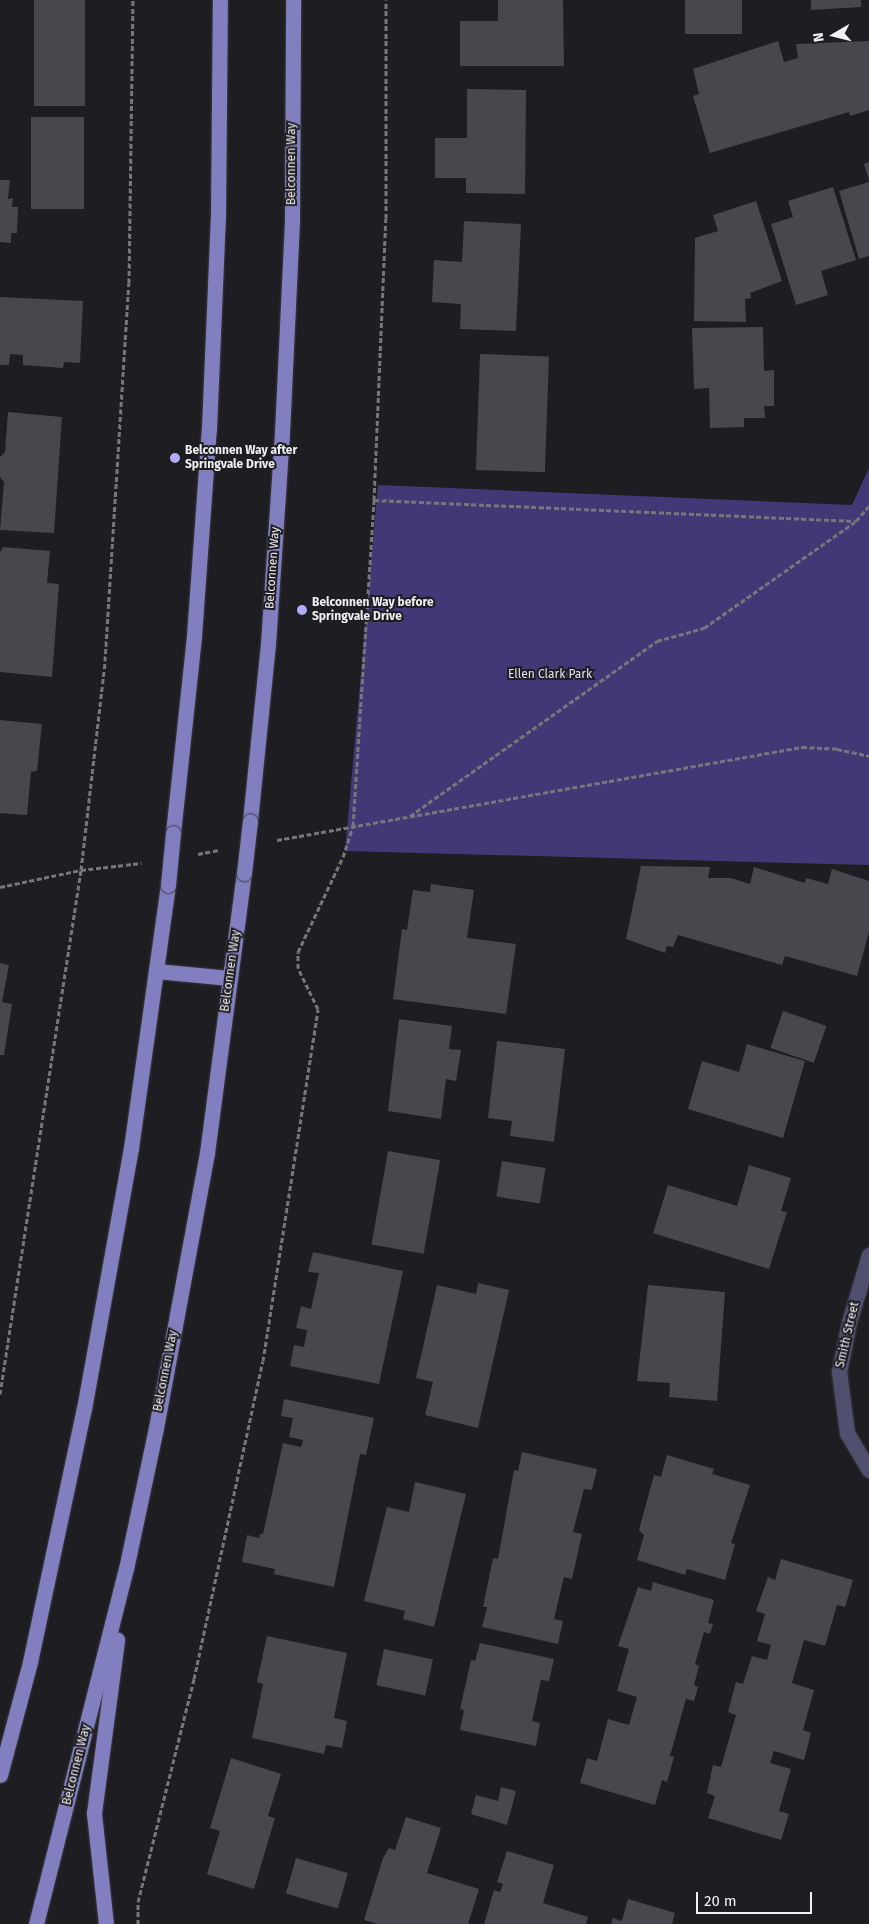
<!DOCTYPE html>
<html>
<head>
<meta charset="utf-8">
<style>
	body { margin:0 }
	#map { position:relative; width:869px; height:1924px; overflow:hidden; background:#1d1d22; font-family:"Fira Sans",sans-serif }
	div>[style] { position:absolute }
	.green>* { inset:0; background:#403975 }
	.building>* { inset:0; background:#47474d; transform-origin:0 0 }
	.path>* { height:3px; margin-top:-1.5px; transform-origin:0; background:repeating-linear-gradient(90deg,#76767b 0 5px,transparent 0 7.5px) }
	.roads { filter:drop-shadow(0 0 1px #3b3b3f) drop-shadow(0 0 1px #3b3b3f) }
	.minor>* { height:15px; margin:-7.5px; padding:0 7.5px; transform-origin:7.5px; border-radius:7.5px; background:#504f6f }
	.major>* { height:15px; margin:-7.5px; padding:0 7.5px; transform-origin:7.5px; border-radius:7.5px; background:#827fc0 }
	.bridges { filter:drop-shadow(0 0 1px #3b3b3f) drop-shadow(0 0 1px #3b3b3f) }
	.major-bridge>* { height:15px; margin:-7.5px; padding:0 7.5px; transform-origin:7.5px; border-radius:7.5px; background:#827fc0 }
	.dots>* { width:14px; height:14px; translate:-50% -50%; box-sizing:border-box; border:2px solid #1d1d22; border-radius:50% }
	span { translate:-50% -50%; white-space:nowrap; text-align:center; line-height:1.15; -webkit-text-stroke:4px #1d1d22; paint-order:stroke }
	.street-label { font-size:12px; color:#f0f0f4 }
	.poi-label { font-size:12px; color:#f0f0f4; font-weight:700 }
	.left { translate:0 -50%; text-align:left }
	.park-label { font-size:12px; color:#e2e2f7 }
	.north { position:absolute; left:809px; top:10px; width:50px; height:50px; -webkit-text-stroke:4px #1d1d22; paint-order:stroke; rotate:262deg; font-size:14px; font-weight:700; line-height:20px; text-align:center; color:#f0f0f4 }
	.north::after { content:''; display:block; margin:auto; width:18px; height:22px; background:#f0f0f4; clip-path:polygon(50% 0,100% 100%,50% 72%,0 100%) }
	.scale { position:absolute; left:696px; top:1892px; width:116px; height:22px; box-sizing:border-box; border:2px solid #f0f0f4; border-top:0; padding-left:6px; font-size:15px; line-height:18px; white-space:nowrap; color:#f0f0f4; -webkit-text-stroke:4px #1d1d22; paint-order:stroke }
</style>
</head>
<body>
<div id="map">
	<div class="green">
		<div style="clip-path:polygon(869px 468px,869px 865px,345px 851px,378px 485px,852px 505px)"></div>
	</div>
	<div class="building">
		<div style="left:34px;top:0;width:51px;height:106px"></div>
		<div style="clip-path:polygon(498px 0,563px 0,564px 66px,460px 66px,460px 21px,498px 21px)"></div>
		<div style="left:685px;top:0;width:57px;height:34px"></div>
		<div style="clip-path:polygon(811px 0,861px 0,861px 7px,811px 10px)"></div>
		<div style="clip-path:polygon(778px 41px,784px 62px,798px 58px,796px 44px,869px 41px,869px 110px,850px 116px,849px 112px,710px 153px,693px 96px,699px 94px,693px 69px)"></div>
		<div style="clip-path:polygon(467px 89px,526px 90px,525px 194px,466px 193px,466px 178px,435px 178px,435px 138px,467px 138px)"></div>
		<div style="left:31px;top:117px;width:53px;height:92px"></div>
		<div style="clip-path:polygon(869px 162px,869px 180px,864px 164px)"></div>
		<div style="clip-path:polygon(0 180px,10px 180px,8px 199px,13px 198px,12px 207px,18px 207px,17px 233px,11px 233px,11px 243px,0 242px)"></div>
		<div style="clip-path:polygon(869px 182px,869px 256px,859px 259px,839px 191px)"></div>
		<div style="clip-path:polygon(833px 187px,856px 260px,821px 271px,828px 295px,796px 305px,771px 224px,793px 217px,788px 201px)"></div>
		<div style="clip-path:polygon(756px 201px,782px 281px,750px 293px,751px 298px,745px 299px,746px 322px,694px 321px,695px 238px,718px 231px,713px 215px)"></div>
		<div style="clip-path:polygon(464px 221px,521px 224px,516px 331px,460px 329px,461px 304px,432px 302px,434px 260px,462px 262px)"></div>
		<div style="clip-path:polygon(0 297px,83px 301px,80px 363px,64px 362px,63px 368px,23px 365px,23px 355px,10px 354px,9px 365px,0 365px)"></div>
		<div style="clip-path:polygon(763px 327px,764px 371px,774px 370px,774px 406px,764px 406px,765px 418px,744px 418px,744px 427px,710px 428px,709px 388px,694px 389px,692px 328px)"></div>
		<div style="left:480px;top:354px;width:69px;height:116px;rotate:2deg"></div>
		<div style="clip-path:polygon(8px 412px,62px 417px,54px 533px,0 530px,4px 482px,0 477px,0 457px,5px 452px)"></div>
		<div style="clip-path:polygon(3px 547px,50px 551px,47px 583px,59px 584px,52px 677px,0 672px,0 552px)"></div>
		<div style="clip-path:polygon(0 720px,42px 724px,37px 771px,31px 772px,27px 815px,0 813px)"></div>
		<div style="clip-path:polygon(641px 866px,710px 867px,708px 878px,731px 878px,750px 884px,754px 867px,805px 883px,806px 878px,828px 884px,832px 869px,869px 881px,869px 932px,857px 976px,785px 956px,782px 965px,678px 935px,673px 947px,667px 946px,665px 953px,626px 939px)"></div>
		<div style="clip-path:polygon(431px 884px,474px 890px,467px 938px,516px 944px,506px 1014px,393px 999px,402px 929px,407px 930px,413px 890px,430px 892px)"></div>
		<div style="clip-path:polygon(0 963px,9px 965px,2px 1002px,12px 1004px,4px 1055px,0 1055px)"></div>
		<div style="left:783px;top:1011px;width:46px;height:39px;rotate:19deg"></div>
		<div style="clip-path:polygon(399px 1019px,452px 1026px,449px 1049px,461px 1050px,456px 1081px,446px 1079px,441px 1119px,388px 1111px)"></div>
		<div style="clip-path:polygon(497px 1041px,565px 1049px,554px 1142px,510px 1136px,512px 1121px,488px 1118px)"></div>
		<div style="clip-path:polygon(747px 1044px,805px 1061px,783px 1138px,688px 1109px,702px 1061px,739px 1072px)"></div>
		<div style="left:388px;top:1151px;width:53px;height:95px;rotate:10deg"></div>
		<div style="left:502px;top:1161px;width:44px;height:36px;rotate:9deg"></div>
		<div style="clip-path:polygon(749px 1165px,791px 1178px,781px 1211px,787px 1212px,769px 1269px,653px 1233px,668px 1185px,737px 1206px)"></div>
		<div style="clip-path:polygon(313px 1252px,403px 1271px,379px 1384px,290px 1366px,294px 1345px,304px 1347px,307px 1330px,296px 1328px,301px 1306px,311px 1309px,319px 1273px,308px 1272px)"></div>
		<div style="clip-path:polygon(478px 1283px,509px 1290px,478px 1428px,425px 1415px,433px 1382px,416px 1378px,437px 1285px,476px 1294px)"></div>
		<div style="clip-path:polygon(648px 1285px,725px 1292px,717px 1401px,669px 1397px,670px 1383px,637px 1381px)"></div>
		<div style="clip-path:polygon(284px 1399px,374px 1418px,366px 1455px,360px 1454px,334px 1587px,274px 1574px,275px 1569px,242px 1562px,247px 1535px,259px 1538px,260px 1534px,263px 1534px,283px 1443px,301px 1447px,303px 1440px,289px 1437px,293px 1418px,281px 1416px)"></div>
		<div style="clip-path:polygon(522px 1452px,597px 1469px,592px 1490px,584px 1489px,573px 1532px,582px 1534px,572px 1579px,564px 1577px,554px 1619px,563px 1621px,558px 1644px,482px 1627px,487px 1607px,483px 1607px,493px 1558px,498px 1559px,514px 1470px,518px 1471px)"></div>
		<div style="clip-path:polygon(667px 1455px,714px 1469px,712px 1474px,750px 1485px,731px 1543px,735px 1544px,725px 1580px,687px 1569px,685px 1575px,637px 1560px,644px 1535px,639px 1530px,654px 1475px,661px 1477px)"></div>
		<div style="clip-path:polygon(415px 1482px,466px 1494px,434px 1627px,403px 1619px,405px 1611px,364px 1601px,387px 1507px,409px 1512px)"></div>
		<div style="clip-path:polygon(781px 1559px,853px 1580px,845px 1607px,837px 1605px,825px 1646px,804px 1640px,792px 1683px,814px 1690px,803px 1730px,811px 1733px,804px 1760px,774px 1751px,770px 1763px,791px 1769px,779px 1811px,789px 1814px,781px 1840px,708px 1818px,715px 1796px,707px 1793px,713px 1765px,721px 1767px,736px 1715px,728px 1712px,736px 1682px,743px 1684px,752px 1656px,767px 1660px,771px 1645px,757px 1641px,765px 1614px,756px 1611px,768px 1577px,775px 1580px)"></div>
		<div style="clip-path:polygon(653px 1582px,714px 1600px,708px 1623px,713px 1624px,710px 1634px,704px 1632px,695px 1664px,699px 1666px,694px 1685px,698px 1687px,694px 1701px,686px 1699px,670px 1756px,674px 1757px,667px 1782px,662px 1780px,655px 1805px,580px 1783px,587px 1758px,597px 1761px,608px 1719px,629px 1725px,637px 1697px,617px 1691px,629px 1649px,618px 1646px,638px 1587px,651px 1591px)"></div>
		<div style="clip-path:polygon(267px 1636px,347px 1653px,334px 1718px,347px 1721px,342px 1748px,326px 1745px,324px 1754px,252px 1738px,263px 1684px,257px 1682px)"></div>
		<div style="clip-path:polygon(480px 1643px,554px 1659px,549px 1681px,541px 1680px,532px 1721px,540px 1723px,536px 1746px,460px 1730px,464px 1710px,460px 1709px,471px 1660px,475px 1661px)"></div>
		<div style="left:384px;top:1649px;width:50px;height:37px;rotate:12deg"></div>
		<div style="clip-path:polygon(231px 1758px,281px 1774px,268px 1816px,275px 1818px,254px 1889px,207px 1874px,220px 1831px,210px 1828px)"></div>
		<div style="clip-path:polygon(501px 1787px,516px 1791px,507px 1825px,471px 1814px,476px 1795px,498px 1801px)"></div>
		<div style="clip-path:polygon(406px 1817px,441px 1828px,427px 1873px,479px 1889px,468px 1924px,377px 1924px,364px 1920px,383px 1858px,389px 1848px,395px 1850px)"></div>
		<div style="clip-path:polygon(507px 1851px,554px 1865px,543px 1903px,588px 1917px,586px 1924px,484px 1924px,494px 1890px,500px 1892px,503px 1884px,497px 1882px)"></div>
		<div style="left:296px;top:1858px;width:54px;height:37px;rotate:16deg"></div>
		<div style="clip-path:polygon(628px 1899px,675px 1913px,672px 1924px,611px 1924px,613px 1918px,622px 1921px)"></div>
	</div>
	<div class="path">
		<div style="left:374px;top:500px;width:282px;rotate:-87.6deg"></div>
		<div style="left:386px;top:218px;width:218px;rotate:-90deg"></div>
		<div style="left:410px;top:816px;width:303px;rotate:-35.3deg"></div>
		<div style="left:657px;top:641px;width:49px;rotate:-15.5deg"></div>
		<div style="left:704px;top:628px;width:184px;rotate:-35.1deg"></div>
		<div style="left:277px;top:840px;width:533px;rotate:-10.05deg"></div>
		<div style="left:802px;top:747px;width:35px;rotate:3deg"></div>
		<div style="left:837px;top:749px;width:33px;rotate:12deg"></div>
		<div style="left:198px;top:854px;width:21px;rotate:-11deg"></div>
		<div style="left:0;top:887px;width:83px;rotate:-11.9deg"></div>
		<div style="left:81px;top:870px;width:61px;rotate:-6.5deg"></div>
		<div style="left:0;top:1394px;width:530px;rotate:-81.21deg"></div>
		<div style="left:81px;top:870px;width:210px;rotate:-83.4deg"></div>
		<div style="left:105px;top:661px;width:379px;rotate:-86.4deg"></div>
		<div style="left:129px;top:283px;width:283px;rotate:-89.2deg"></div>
		<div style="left:138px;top:1924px;width:22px;rotate:-90deg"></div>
		<div style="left:138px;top:1902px;width:230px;rotate:-75.9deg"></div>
		<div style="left:194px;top:1679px;width:325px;rotate:-77.8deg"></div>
		<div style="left:263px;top:1361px;width:356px;rotate:-81.1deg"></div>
		<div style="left:318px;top:1009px;width:46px;rotate:-116deg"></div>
		<div style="left:298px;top:968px;width:16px;rotate:-90deg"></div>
		<div style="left:298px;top:952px;width:105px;rotate:-64.7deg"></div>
		<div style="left:343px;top:857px;width:33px;rotate:-72deg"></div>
		<div style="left:353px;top:826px;width:327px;rotate:-86.3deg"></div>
		<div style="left:374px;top:500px;width:482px;rotate:2.5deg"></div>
		<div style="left:856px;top:521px;width:20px;rotate:-49deg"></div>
	</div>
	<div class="roads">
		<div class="minor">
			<div style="left:869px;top:1255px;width:70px;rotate:106.6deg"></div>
			<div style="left:849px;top:1322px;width:51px;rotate:101.3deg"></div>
			<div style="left:839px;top:1372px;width:62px;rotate:82.5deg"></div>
			<div style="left:847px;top:1433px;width:43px;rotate:59.3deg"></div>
		</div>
		<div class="major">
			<div style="left:250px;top:821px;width:178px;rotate:-84.2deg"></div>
			<div style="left:268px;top:644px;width:211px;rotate:-86.2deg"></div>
			<div style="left:282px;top:433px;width:215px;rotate:-87.3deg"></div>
			<div style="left:292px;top:218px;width:218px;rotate:-89.7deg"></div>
			<div style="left:173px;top:833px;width:198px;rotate:-83.9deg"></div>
			<div style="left:194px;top:636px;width:208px;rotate:-85.9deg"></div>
			<div style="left:209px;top:429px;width:211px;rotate:-87.6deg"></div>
			<div style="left:218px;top:218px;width:218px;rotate:-89.5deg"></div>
			<div style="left:156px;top:971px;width:74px;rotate:5.4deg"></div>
			<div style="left:0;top:1775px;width:117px;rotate:-75.1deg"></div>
			<div style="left:30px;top:1662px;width:259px;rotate:-78deg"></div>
			<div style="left:84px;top:1409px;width:265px;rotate:-79.8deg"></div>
			<div style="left:131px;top:1148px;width:266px;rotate:-82deg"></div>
			<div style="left:36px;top:1924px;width:366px;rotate:-75.8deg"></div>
			<div style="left:126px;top:1569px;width:144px;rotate:-78deg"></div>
			<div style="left:156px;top:1428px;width:280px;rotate:-79.5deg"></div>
			<div style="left:207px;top:1153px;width:282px;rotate:-82.5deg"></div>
			<div style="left:106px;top:1924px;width:112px;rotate:-96.2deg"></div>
			<div style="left:94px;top:1813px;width:175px;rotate:-82.4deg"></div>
		</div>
	</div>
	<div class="bridges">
		<div class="major-bridge">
			<div style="left:244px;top:873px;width:52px;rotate:-83.4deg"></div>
			<div style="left:168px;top:885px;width:52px;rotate:-84.5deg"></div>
		</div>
	</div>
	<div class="dots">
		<div style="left:175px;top:458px;background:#b1adfa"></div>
		<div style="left:302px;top:610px;background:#b1adfa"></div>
	</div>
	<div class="street-label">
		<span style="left:292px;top:164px;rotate:-90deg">Belconnen Way</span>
		<span style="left:273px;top:568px;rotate:-86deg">Belconnen Way</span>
		<span style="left:231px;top:971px;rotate:-82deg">Belconnen Way</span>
		<span style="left:848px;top:1335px;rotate:-77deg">Smith Street</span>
		<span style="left:166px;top:1371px;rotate:-79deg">Belconnen Way</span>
		<span style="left:77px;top:1765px;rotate:-76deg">Belconnen Way</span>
	</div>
	<div class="poi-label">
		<span class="left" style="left:185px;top:458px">Belconnen Way after<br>Springvale Drive</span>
		<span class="left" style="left:312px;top:610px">Belconnen Way before<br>Springvale Drive</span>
	</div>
	<div class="park-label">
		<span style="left:550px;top:675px">Ellen Clark Park</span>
	</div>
	<div class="north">N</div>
	<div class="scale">20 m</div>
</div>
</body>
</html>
